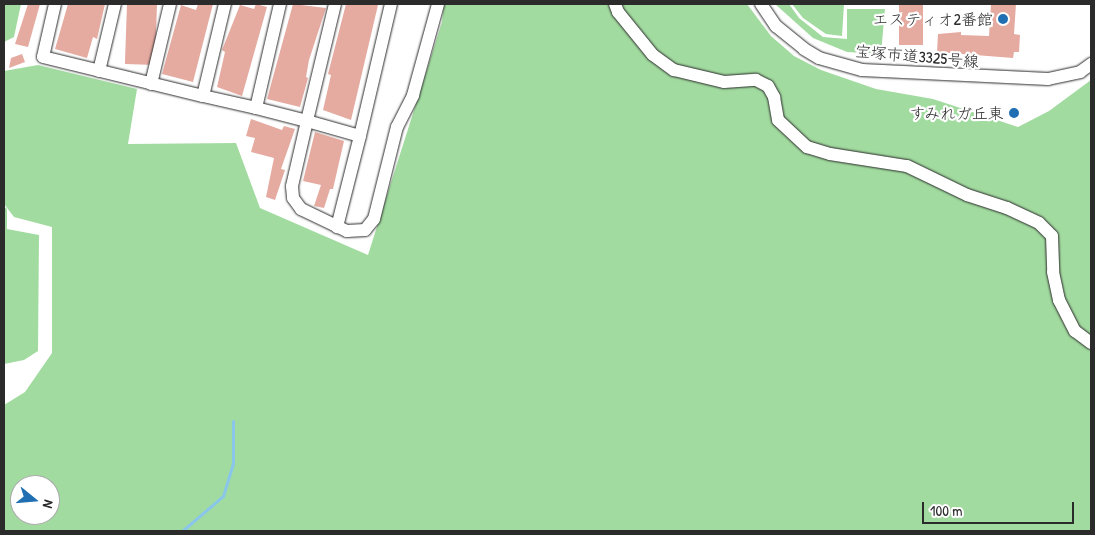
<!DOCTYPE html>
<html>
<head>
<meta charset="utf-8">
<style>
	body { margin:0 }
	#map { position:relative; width:1095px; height:535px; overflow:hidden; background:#fff; font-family:"Patrick Hand","Klee One",sans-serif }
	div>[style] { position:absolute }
	.green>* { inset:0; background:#a2dba0 }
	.stream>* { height:3px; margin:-1.5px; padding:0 1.5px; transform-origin:1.5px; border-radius:1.5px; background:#89c6e9 }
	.building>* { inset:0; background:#e5aba1; transform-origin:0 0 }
	.roads { filter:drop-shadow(0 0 1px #2b2b2b) drop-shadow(0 0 1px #2b2b2b) }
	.minor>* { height:12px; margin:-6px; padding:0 6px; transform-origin:6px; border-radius:6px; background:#fff }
	.dots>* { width:14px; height:14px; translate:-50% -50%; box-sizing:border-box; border:2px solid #fff; border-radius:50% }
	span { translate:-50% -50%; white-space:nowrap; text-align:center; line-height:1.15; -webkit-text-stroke:4.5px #fff; paint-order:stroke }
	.poi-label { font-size:16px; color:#2b2b2b }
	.right { translate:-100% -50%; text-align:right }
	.street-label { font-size:16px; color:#2b2b2b }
	.frame { position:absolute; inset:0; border:5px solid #2b2b2b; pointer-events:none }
	.north { position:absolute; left:10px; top:475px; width:50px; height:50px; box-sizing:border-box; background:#fff; border:1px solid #aaa; border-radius:50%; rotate:107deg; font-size:14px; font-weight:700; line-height:20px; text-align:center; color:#2b2b2b }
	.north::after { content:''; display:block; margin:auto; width:18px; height:22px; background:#1f6fb2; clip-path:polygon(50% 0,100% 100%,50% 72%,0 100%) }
	.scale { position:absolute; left:922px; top:502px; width:152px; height:22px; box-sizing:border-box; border:2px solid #2b2b2b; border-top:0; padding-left:6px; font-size:15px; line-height:18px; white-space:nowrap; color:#2b2b2b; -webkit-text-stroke:4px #fff; paint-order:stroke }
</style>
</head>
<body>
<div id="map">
	<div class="green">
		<div style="clip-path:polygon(4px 4px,21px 4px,14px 37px,4px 42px)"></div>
		<div style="clip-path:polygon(evenodd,444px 4px,747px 4px,771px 36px,794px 56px,821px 70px,876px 89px,933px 99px,1018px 127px,1049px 111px,1091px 80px,1091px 531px,4px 531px,4px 405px,25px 392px,52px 353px,52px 227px,14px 217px,4px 204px,4px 71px,38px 65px,137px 89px,128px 144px,236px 143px,260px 208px,368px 255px,442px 22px,444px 4px,20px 485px,50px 485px,50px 515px,20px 515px,20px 485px)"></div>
		<div style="clip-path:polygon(775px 4px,789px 4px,799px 18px,823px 37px,847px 39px,847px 9px,885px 9px,881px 54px,847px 52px,813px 38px)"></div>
		<div style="clip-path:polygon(792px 4px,844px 4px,842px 36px,826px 34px,803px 18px)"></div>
		<div style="clip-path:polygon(4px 206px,7px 209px,7px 229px,39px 235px,38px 351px,24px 360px,4px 364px)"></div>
	</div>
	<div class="stream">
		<div style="left:182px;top:531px;width:54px;rotate:-40.5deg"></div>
		<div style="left:223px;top:496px;width:34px;rotate:-73deg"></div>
		<div style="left:233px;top:463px;width:42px;rotate:-90deg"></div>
	</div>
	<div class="building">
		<div style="clip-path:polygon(28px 4px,40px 4px,28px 47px,15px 44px)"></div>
		<div style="clip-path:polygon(68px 4px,105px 4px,97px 39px,93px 37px,87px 58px,55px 49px)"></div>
		<div style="left:127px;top:4px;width:30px;height:60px;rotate:2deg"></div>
		<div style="clip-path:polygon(198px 4px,213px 4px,193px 82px,162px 74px,181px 5px,196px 10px)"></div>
		<div style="clip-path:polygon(256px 4px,267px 7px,242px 96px,217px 87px,225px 52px,222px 50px,240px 5px,254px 9px)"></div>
		<div style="clip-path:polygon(293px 4px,326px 8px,309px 60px,306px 77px,308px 78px,300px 107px,267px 99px)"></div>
		<div style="clip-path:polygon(346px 4px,378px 5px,351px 120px,323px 110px,331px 75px,328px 74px)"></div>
		<div style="left:899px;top:4px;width:24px;height:41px"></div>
		<div style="clip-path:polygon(991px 4px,1016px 4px,1014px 34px,1020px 35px,1019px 52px,1014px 52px,1013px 58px,937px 52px,938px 34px,961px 32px,961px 35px,989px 36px)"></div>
		<div style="clip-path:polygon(22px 54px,25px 62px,9px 68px,11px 58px)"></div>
		<div style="clip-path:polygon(251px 119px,282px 130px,284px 126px,295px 129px,281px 169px,285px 170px,275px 200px,266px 197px,274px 158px,251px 152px,255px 138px,246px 136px)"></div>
		<div style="clip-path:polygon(315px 132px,344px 141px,333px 189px,330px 189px,324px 208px,314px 206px,321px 185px,303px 181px)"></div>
	</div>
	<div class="roads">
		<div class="minor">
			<div style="left:55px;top:4px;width:54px;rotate:102.8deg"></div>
			<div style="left:43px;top:57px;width:165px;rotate:13.7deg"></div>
			<div style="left:203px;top:96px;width:95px;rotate:-76.6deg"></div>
			<div style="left:335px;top:4px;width:120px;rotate:103.5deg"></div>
			<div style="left:307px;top:121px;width:55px;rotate:15.8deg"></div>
			<div style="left:360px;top:136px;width:94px;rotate:104.2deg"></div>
			<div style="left:615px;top:4px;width:9px;rotate:69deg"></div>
			<div style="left:618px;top:12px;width:55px;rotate:50.9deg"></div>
			<div style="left:653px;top:55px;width:26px;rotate:36deg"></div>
			<div style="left:674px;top:70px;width:51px;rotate:13.5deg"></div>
			<div style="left:724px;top:82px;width:32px;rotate:-4deg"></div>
			<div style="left:756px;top:80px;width:13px;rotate:27deg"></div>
			<div style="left:768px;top:86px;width:13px;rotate:61deg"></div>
			<div style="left:774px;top:97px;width:23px;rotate:80deg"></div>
			<div style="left:778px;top:120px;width:40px;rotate:43deg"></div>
			<div style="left:807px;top:147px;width:24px;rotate:17deg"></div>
			<div style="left:830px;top:154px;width:78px;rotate:8.9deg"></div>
			<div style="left:907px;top:166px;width:67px;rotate:25.8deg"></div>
			<div style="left:967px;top:195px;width:42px;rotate:18deg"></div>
			<div style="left:1007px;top:208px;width:35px;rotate:25deg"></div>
			<div style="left:1039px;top:223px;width:18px;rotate:45deg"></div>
			<div style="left:1052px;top:236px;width:36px;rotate:88deg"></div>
			<div style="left:1053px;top:272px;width:29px;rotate:78deg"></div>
			<div style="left:1059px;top:300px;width:35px;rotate:63deg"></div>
			<div style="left:1075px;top:331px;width:20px;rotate:37deg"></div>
			<div style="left:761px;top:4px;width:27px;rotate:56deg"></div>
			<div style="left:776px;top:26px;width:36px;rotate:39deg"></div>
			<div style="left:804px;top:49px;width:17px;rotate:31deg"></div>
			<div style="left:819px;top:58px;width:45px;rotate:15.6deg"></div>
			<div style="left:862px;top:70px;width:186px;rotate:2.8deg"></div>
			<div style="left:1048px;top:79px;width:33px;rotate:-12deg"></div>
			<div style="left:1080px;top:72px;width:14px;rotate:-36deg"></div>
			<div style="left:99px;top:71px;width:69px;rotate:-76.6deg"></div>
			<div style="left:151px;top:84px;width:82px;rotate:-76.6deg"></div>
			<div style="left:203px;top:96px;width:54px;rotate:12.8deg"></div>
			<div style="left:256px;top:108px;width:107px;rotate:-77deg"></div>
			<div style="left:256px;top:108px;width:53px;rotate:14.3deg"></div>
			<div style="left:307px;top:121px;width:67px;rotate:103deg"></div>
			<div style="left:292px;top:186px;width:12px;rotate:85deg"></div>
			<div style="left:293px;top:198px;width:14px;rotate:54deg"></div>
			<div style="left:301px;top:209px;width:51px;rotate:25.6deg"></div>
			<div style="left:347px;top:231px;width:18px;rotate:-3deg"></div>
			<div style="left:365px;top:230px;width:14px;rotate:-51deg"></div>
			<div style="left:374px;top:219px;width:95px;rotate:-76deg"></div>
			<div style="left:397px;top:127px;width:36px;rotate:-63deg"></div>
			<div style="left:413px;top:95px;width:94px;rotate:-74.6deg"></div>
			<div style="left:360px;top:136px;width:136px;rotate:-76.8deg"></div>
		</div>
	</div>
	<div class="dots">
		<div style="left:1003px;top:19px;background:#1f6fb2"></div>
		<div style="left:1014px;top:113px;background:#1f6fb2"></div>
	</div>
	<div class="poi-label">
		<span class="right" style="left:993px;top:19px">エスティオ2番館</span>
		<span class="right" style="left:1004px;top:113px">すみれガ丘東</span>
	</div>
	<div class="street-label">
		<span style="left:917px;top:56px;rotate:5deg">宝塚市道3325号線</span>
	</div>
	<div class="frame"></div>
	<div class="north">N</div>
	<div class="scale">100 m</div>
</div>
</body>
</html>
